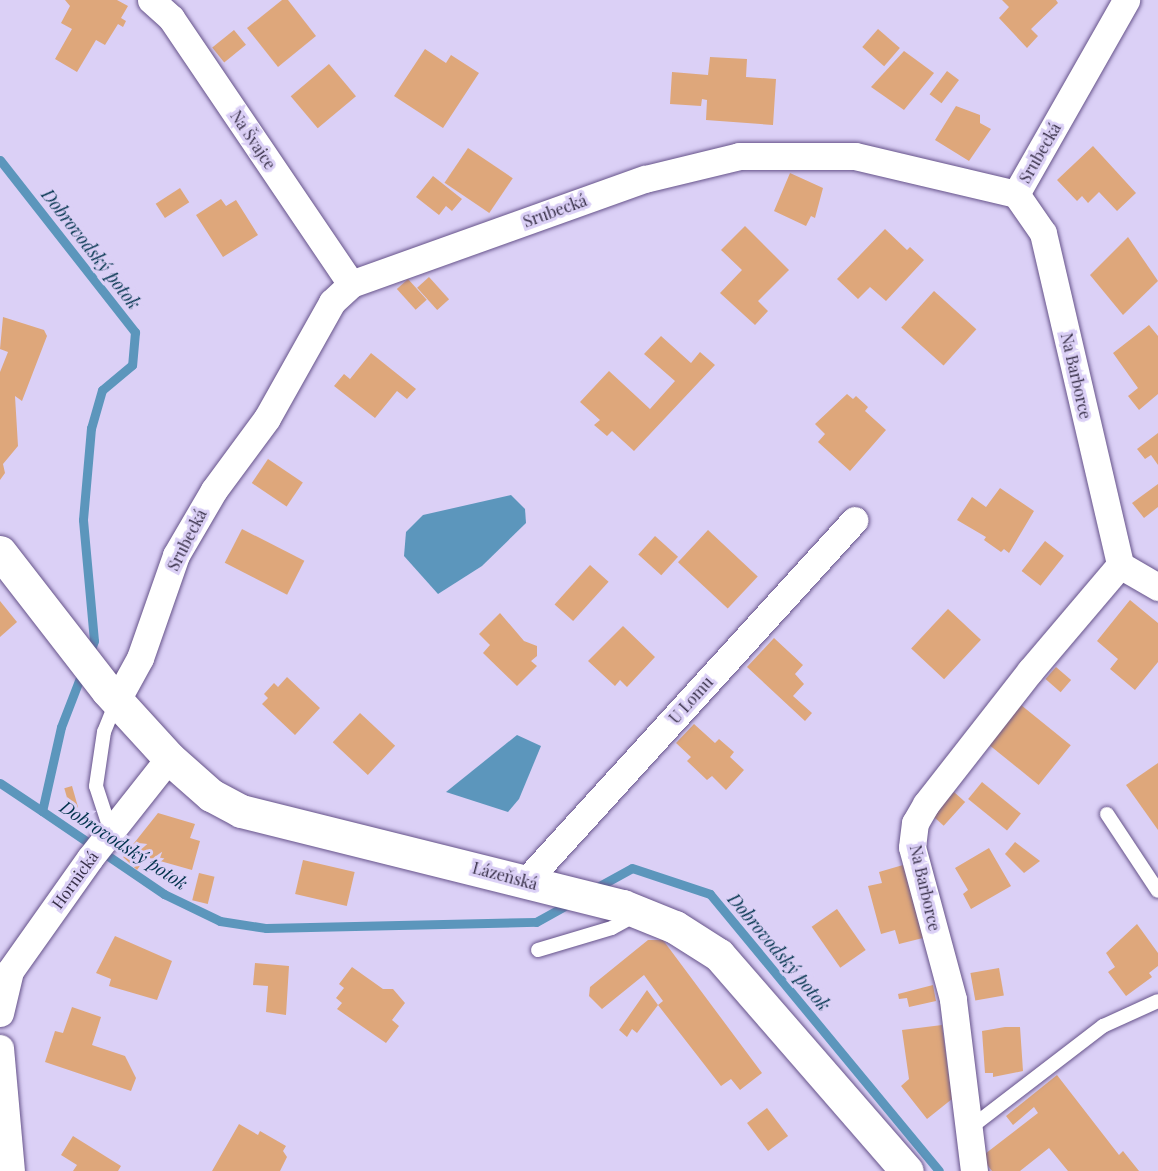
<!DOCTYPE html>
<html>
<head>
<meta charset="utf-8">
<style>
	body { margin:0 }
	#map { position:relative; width:1158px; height:1171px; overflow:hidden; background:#dbd0f6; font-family:"Playfair Display",serif }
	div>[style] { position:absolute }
	.water>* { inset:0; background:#5c96bc }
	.stream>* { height:9px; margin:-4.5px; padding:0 4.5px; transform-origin:4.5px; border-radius:4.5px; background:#5c96bc }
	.building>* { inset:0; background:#dea77b; transform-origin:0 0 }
	.roads { filter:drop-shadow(0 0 2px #66538a) drop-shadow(0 0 2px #66538a) }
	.service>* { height:14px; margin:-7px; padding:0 7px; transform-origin:7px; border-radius:7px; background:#fff }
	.minor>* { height:27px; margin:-13.5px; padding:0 13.5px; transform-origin:13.5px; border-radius:13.5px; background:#fff }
	.tertiary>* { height:33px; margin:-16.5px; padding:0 16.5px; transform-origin:16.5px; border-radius:16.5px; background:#fff }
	span { translate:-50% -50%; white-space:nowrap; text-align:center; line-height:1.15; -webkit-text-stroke:6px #dbd0f6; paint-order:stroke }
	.street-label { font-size:16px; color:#362e46 }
	.water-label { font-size:18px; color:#00324c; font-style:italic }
</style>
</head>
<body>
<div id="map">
	<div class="water">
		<div style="clip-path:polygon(511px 495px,525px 509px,526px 523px,482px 566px,438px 594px,404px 556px,406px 532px,423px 515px)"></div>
		<div style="clip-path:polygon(517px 735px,541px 746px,519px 799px,508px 812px,446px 792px)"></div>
	</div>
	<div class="stream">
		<div style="left:0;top:160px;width:219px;rotate:51.9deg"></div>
		<div style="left:135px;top:332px;width:33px;rotate:95deg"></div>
		<div style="left:132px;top:365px;width:39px;rotate:140deg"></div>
		<div style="left:102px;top:390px;width:40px;rotate:106deg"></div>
		<div style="left:91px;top:428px;width:92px;rotate:95deg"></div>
		<div style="left:83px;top:520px;width:121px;rotate:84.8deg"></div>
		<div style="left:94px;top:641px;width:14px;rotate:111deg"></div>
		<div style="left:83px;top:670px;width:61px;rotate:111.1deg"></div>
		<div style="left:61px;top:727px;width:86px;rotate:102.7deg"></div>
		<div style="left:42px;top:811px;width:148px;rotate:34.2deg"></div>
		<div style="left:164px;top:894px;width:62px;rotate:25.7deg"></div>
		<div style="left:220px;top:921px;width:47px;rotate:8.7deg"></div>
		<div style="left:266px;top:928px;width:270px;rotate:-1.3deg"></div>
		<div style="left:536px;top:922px;width:41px;rotate:-29.1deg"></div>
		<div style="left:0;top:783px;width:50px;rotate:33.7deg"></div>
		<div style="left:594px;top:889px;width:43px;rotate:-28.9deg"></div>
		<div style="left:632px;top:868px;width:82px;rotate:18.4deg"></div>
		<div style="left:710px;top:894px;width:359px;rotate:50.4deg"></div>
	</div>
	<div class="building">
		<div style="clip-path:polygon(65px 0,117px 0,128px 6px,121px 18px,126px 21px,123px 27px,118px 24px,105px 45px,96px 40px,77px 72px,55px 59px,72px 29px,61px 23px,70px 6px)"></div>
		<div style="clip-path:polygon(282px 0,288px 0,316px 36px,278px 67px,247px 28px)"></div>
		<div style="clip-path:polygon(1002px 0,1056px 0,1058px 3px,1031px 29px,1038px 36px,1027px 48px,999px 18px,1009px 7px)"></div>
		<div style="left:878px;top:29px;width:29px;height:24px;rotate:41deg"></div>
		<div style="left:234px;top:30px;width:19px;height:28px;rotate:51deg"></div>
		<div style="clip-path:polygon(425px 49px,446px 63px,451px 55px,479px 73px,443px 128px,394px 96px)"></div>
		<div style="clip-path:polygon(904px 51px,934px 73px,904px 110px,871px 87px)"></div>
		<div style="clip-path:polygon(710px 57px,747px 59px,746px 77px,776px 79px,773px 125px,706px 120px,707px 100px,702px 99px,701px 106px,670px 104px,672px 72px,708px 75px)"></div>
		<div style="left:329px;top:64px;width:42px;height:50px;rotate:50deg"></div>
		<div style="left:947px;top:71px;width:15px;height:29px;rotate:37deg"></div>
		<div style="clip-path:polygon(956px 106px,980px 115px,980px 123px,991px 129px,969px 161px,935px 140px)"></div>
		<div style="clip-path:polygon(1093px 146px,1136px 193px,1117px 211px,1099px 192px,1088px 203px,1082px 196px,1077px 201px,1057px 180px)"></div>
		<div style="left:468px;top:148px;width:54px;height:42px;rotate:34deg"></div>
		<div style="clip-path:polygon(790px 173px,823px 188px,815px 218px,811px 216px,806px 226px,774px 211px)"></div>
		<div style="clip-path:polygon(433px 176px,462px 199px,452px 211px,446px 206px,439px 215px,416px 197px)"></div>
		<div style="left:180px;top:188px;width:17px;height:29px;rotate:57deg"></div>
		<div style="clip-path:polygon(221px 199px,226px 206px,236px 200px,258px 235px,223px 257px,196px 215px)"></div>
		<div style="clip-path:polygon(745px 226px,789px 270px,758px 301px,768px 311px,755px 325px,720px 293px,742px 270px,721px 250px)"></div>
		<div style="clip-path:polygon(885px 229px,907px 250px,910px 247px,924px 260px,886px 301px,870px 287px,858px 299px,837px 279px)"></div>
		<div style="clip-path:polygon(1128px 237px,1158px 281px,1123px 315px,1090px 275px)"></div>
		<div style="left:429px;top:277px;width:30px;height:16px;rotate:48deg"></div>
		<div style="left:408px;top:279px;width:28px;height:15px;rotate:48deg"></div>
		<div style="left:934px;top:291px;width:57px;height:49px;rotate:42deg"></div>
		<div style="clip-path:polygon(3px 317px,44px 330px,47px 336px,22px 401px,15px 396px,18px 446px,3px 464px,5px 473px,0 480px,0 372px,8px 352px,0 349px)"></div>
		<div style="clip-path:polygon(1149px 325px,1158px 336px,1158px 394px,1139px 410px,1128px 396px,1138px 388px,1113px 353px)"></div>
		<div style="clip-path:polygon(661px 336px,691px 363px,700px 352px,715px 365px,634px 451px,612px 431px,607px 436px,594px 425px,600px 420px,580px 402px,609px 371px,650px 409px,675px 381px,644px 354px)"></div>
		<div style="clip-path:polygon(371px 353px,416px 389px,407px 399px,397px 391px,375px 418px,334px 386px,344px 374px,350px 379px)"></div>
		<div style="clip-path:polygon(847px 394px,853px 399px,856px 396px,868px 407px,865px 411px,886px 430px,850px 471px,818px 442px,825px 434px,815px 424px)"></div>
		<div style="clip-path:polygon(1158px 433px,1158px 465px,1151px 455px,1145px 459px,1137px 449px)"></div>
		<div style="left:268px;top:459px;width:42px;height:29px;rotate:34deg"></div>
		<div style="clip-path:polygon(1158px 484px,1158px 507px,1144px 518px,1132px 503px)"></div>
		<div style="clip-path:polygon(1000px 488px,1034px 511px,1009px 553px,1004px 549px,1001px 552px,984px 540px,986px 537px,957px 520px,972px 497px,986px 507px)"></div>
		<div style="left:242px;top:529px;width:70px;height:38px;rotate:27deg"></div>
		<div style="left:708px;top:530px;width:68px;height:44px;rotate:43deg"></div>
		<div style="left:655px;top:536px;width:31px;height:25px;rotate:42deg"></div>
		<div style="left:1045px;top:541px;width:24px;height:38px;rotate:38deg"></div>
		<div style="left:590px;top:565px;width:25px;height:53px;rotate:42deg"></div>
		<div style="clip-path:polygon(1130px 600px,1158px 623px,1158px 662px,1135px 690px,1110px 669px,1118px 659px,1097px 641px)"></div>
		<div style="clip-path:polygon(0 601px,17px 622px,0 637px)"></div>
		<div style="left:948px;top:609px;width:45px;height:54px;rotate:43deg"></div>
		<div style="clip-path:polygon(500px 613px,524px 641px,537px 646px,537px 656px,531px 661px,537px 666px,517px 686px,483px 653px,490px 645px,479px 634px)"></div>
		<div style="clip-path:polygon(623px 626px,655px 657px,627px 687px,620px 680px,615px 686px,588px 661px)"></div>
		<div style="clip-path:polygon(774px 638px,803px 665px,795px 674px,804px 684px,793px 696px,812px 713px,805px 721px,747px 667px)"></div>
		<div style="left:1056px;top:667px;width:20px;height:16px;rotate:41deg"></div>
		<div style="clip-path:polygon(287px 677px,320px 708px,295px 735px,262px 704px,268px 698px,264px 694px,274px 683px,278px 687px)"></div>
		<div style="left:1021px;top:705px;width:64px;height:51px;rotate:39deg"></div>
		<div style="left:360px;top:713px;width:48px;height:40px;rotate:43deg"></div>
		<div style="clip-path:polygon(694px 724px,715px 743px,719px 739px,734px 752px,730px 757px,744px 770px,726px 790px,712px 776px,707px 780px,687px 761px,691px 757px,676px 743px)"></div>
		<div style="clip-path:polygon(1158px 763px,1158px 830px,1126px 785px)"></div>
		<div style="left:982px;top:782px;width:50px;height:22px;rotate:39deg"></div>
		<div style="left:72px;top:786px;width:22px;height:8px;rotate:74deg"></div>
		<div style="left:954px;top:792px;width:15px;height:32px;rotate:42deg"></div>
		<div style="clip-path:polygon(158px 813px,195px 824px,190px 838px,200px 841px,192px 870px,146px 857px,137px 870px,123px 857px)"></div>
		<div style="clip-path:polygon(1015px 842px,1040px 861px,1024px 873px,1005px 854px)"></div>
		<div style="clip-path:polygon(989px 848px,1011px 886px,971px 909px,963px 894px,968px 890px,955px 868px)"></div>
		<div style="left:303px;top:860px;width:53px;height:35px;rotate:13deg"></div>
		<div style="clip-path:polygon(903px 865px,923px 938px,899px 944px,895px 930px,881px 934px,868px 886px,882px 883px,879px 872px)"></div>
		<div style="left:199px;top:873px;width:16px;height:28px;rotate:14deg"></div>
		<div style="left:837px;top:909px;width:50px;height:31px;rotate:55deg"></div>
		<div style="clip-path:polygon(1137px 924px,1158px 953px,1158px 966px,1149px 973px,1152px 977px,1126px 996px,1108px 972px,1115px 967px,1106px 953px)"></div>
		<div style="clip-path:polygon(115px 936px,172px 961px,157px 1000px,109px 986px,111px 979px,96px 973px)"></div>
		<div style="clip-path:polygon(648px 940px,663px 940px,762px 1073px,740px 1090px,731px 1079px,721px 1086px,658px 1005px,663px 1001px,644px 975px,602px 1009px,589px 996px,590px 987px)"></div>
		<div style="clip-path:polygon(255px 963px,289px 966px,286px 1015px,266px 1012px,268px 986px,253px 985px)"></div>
		<div style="clip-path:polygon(352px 967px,383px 989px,393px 989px,405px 1003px,392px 1020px,399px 1026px,386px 1043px,337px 1009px,342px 1003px,336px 998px,344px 988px,339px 984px)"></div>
		<div style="left:999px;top:968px;width:28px;height:29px;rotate:80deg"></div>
		<div style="clip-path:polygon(933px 985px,936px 1001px,909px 1007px,907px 998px,899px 999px,898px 994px)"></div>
		<div style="clip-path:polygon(647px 990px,658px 1005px,637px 1033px,632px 1029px,627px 1037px,619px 1030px)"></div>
		<div style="clip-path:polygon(72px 1007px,101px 1017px,92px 1045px,125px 1056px,136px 1078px,131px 1091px,45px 1062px,55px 1031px,63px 1033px)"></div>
		<div style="clip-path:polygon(942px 1025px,952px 1099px,927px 1119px,901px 1086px,909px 1079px,902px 1030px)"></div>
		<div style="clip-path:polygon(1005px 1027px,1020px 1027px,1023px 1071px,993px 1077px,993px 1073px,985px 1073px,982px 1031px)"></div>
		<div style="clip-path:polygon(1057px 1075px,1119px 1155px,1123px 1151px,1139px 1171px,1068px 1171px,1049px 1148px,1020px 1171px,992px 1171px,981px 1157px,1038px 1113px,1034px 1107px,1013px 1125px,1006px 1116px)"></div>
		<div style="left:767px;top:1108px;width:35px;height:25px;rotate:53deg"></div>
		<div style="clip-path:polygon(239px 1124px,258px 1135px,260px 1131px,286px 1146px,283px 1151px,287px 1157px,280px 1171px,212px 1171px)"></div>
		<div style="clip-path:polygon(73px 1136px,121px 1166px,118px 1171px,73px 1171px,77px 1165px,61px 1155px)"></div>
	</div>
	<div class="roads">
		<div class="service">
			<div style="left:1107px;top:814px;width:92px;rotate:56.5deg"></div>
			<div style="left:111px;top:832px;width:48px;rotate:-108.1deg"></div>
			<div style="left:96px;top:786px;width:55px;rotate:-81.6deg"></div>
			<div style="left:104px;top:732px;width:32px;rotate:-68deg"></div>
			<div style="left:538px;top:950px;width:77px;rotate:-16.6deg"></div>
			<div style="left:612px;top:928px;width:26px;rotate:-29deg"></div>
			<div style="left:970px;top:1128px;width:168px;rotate:-37.5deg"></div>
			<div style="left:1103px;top:1026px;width:60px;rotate:-24.4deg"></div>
		</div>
		<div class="minor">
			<div style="left:151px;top:0;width:27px;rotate:42deg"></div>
			<div style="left:171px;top:18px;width:321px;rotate:55.9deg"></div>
			<div style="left:1016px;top:194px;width:47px;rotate:55.3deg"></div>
			<div style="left:1043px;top:233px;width:341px;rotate:76.9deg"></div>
			<div style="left:1120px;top:565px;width:44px;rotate:30.1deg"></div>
			<div style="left:1016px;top:194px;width:223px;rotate:-60.4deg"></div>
			<div style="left:117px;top:700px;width:48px;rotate:-61.3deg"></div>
			<div style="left:140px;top:658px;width:109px;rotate:-70.7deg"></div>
			<div style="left:176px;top:555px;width:75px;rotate:-59.7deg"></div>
			<div style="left:214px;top:490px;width:89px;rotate:-53.6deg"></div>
			<div style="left:267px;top:418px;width:133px;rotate:-60.7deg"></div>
			<div style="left:332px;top:302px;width:26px;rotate:-43deg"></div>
			<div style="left:351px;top:284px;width:312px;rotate:-19.7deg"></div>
			<div style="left:645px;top:179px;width:97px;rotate:-13.7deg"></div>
			<div style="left:739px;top:156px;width:116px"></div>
			<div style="left:855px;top:156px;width:165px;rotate:13.3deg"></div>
			<div style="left:526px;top:881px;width:488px;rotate:-47.7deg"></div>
			<div style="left:0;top:1013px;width:43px;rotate:-76.6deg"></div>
			<div style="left:10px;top:971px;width:138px;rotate:-54.7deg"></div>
			<div style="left:90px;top:858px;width:127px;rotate:-51.7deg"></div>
			<div style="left:0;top:1048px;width:123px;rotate:84.9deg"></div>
			<div style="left:974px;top:1171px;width:173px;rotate:-97deg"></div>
			<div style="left:953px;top:999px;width:157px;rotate:-105.1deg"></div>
			<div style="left:912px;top:847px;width:24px;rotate:-83deg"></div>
			<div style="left:915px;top:823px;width:22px;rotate:-60deg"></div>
			<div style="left:926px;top:804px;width:169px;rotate:-52deg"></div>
			<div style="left:1030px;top:671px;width:139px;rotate:-49.7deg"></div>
		</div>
		<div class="tertiary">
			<div style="left:0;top:552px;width:175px;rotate:52.2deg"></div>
			<div style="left:107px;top:690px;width:92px;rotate:47.6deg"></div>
			<div style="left:169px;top:758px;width:56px;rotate:41.4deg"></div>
			<div style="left:211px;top:795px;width:34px;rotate:28deg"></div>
			<div style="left:241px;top:811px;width:394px;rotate:14deg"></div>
			<div style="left:623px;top:906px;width:56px;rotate:22deg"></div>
			<div style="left:675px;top:927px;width:52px;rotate:32.5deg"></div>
			<div style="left:719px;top:955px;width:286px;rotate:49deg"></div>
		</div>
	</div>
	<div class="street-label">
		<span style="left:253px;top:140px;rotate:56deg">Na Švajce</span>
		<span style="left:1040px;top:153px;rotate:-60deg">Srubecká</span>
		<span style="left:555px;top:211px;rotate:-20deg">Srubecká</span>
		<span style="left:1076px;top:376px;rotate:77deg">Na Barborce</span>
		<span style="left:187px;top:540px;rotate:-63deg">Srubecká</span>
		<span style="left:691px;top:700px;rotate:-48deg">U Lomu</span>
		<span style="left:505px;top:876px;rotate:15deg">Lázeňská</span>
		<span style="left:75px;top:880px;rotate:-54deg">Hornická</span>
		<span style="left:925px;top:888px;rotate:77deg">Na Barborce</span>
	</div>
	<div class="water-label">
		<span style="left:91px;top:249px;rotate:52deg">Dobrovodský potok</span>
		<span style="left:124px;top:845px;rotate:33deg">Dobrovodský potok</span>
		<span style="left:779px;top:952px;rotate:50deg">Dobrovodský potok</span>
	</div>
</div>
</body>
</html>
